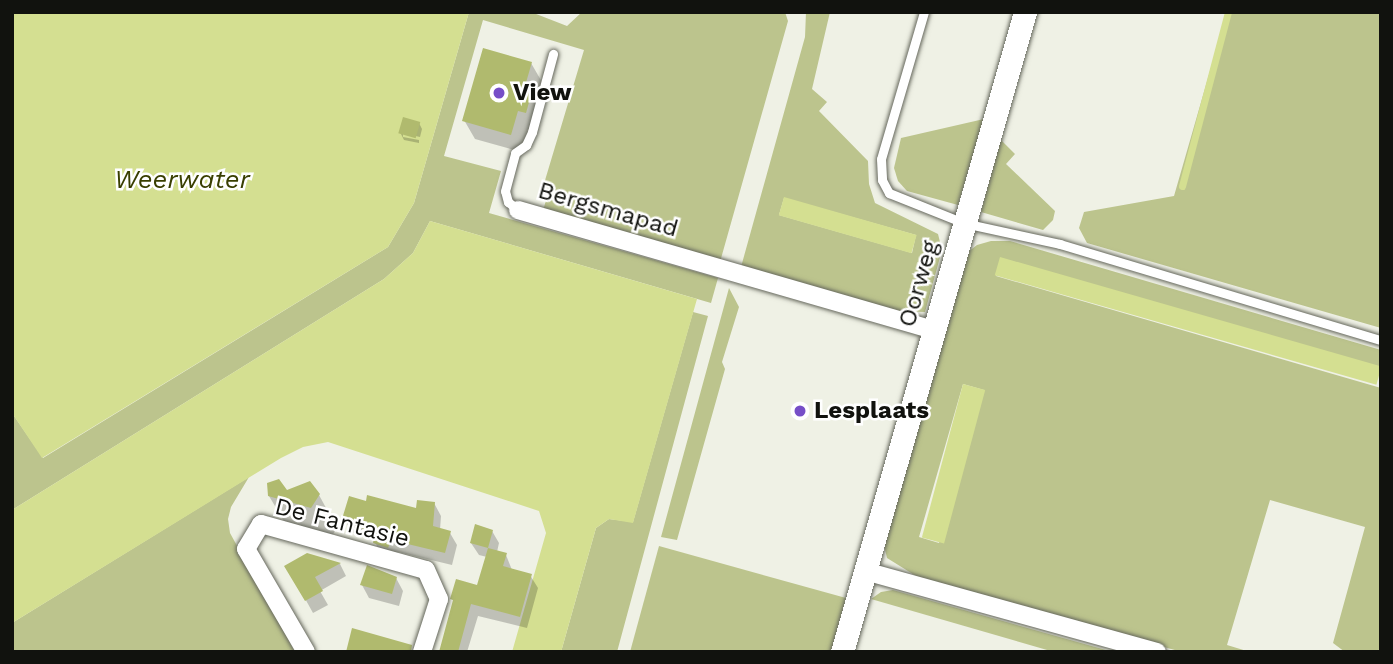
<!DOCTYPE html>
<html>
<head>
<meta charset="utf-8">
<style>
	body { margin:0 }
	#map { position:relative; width:1393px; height:664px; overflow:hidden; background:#eff1e5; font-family:"Work Sans",sans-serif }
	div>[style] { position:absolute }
	.green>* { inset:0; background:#bcc48d }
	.water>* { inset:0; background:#d4df91; transform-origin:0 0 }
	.shadow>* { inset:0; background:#0003 }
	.stream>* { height:7px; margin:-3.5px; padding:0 3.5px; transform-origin:3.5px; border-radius:3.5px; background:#d4df91 }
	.building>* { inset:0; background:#b0ba6e; transform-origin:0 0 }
	.roads { filter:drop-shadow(0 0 2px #65675c) drop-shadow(0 0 2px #65675c) }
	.service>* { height:9px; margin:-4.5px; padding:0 4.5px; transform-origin:4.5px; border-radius:4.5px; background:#fff }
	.minor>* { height:18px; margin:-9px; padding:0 9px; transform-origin:9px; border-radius:9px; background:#fff }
	.tertiary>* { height:23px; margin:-11.5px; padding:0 11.5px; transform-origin:11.5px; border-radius:11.5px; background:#fff }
	.dots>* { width:19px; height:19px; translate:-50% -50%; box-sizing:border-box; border:4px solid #fff; border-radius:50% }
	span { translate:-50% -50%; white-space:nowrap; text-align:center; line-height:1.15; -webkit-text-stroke:5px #fff; paint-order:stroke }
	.poi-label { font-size:24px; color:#11120e; font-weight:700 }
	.left { translate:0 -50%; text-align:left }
	.street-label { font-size:24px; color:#11120e }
	.water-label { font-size:26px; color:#393f01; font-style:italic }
	.frame { position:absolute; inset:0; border:14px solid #11120e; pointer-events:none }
</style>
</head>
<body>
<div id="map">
	<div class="green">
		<div style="clip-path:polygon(469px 12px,531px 12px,567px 26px,582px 12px,785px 12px,788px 21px,720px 262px,543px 211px,549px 189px,543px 187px,584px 50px,483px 20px,444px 156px,501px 171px,489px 213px,718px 278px,711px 303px,430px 221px,413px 253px,384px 279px,12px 510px,12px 413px,43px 458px,388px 247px,414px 203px)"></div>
		<div style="clip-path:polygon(evenodd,806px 12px,830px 12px,812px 89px,827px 102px,819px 111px,868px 161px,869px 184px,875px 203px,938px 234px,942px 250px,925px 312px,899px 311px,741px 267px,805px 37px,806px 12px,784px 198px,916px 235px,912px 253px,779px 215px,784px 198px)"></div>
		<div style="clip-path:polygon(1227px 12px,1381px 12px,1381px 328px,1087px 243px,1079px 228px,1084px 212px,1174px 196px)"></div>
		<div style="clip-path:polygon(984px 119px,958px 205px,907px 191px,898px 181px,894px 168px,901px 138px)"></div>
		<div style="clip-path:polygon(1000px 139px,1015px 154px,1006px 164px,1055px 211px,1053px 220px,1043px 230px,981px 212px)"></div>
		<div style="clip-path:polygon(evenodd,991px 241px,1010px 241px,1381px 350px,1381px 368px,1001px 258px,996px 276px,1381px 388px,1381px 647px,1377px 652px,1345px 652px,1333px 643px,1365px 527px,1270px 500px,1227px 645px,1250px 652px,1182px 652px,924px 581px,887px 558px,884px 545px,968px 252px,977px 245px,991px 241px,963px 384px,984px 390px,939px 543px,919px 537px,963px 384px)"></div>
		<div style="clip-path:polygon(729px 288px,739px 307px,722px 362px,725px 369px,677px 540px,661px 537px)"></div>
		<div style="clip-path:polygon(693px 312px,708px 316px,617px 652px,561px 652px,596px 528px,609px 519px,633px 522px)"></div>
		<div style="clip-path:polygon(249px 477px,231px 507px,228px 519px,230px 533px,295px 652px,12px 652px,12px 623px)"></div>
		<div style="clip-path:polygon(659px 546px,846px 598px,831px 652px,630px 652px)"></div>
		<div style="clip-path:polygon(893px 590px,1113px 652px,1054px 652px,871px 599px,881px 592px)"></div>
	</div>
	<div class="water">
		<div style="clip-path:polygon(12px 12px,469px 12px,414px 203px,388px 247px,42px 458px,12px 413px)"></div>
		<div style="left:784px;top:197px;width:138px;height:19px;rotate:16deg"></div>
		<div style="clip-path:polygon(430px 221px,697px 299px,633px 523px,609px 519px,596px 528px,561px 652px,512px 652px,546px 533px,539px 511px,328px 442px,303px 447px,281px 458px,12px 623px,12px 510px,384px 279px,413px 253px)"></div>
		<div style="left:1000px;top:257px;width:397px;height:19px;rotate:16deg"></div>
		<div style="left:963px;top:384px;width:23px;height:159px;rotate:15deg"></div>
	</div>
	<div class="shadow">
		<div style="clip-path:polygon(531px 63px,542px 82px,536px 131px,528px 129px,522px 152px,475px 139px,464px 120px)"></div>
		<div style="clip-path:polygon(419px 123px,422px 129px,420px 137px,403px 133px,403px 137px,419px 140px,419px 143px,404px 140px,401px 134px)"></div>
		<div style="clip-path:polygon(287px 492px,319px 495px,337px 528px,330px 539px,288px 528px,269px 496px)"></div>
		<div style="clip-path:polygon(367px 503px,418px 510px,434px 503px,441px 516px,440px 530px,450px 533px,457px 545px,452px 565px,398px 552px,395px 559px,382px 556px,375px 542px,352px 532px,344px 519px)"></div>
		<div style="clip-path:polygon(492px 531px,499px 543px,497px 552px,506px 555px,512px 570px,530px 575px,538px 588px,527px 628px,478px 616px,467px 652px,441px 652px,454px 603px,452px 598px,478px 587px,487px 557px,479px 555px,471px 543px)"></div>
		<div style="clip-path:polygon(307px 555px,340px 564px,346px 576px,320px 591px,328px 605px,313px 613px,287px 566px)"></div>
		<div style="clip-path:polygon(396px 578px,403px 591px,399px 606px,369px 598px,362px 585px)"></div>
	</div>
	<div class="stream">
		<div style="left:1182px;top:186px;width:180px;rotate:-75.2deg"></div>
	</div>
	<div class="building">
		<div style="clip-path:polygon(483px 48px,532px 62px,525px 86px,533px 88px,526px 113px,518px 111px,511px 135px,462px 121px)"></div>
		<div style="left:403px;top:117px;width:18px;height:17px;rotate:16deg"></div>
		<div style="clip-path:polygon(279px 479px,287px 490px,310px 481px,320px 494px,311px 508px,268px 496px,267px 483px)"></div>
		<div style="clip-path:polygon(367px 495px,416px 508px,417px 500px,435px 502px,433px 526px,451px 531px,445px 553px,391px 540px,388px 548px,373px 543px,375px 534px,342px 519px,349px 496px,366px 501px)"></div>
		<div style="clip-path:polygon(475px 524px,493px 530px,488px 548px,507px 553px,503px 566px,532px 574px,520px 617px,471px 604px,458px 652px,439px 652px,453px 600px,450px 599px,456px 579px,477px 585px,488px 548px,470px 543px)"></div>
		<div style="clip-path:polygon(307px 553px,341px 563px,315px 577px,323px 591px,305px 601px,284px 566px)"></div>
		<div style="clip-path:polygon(367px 565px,397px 577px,392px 594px,360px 585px)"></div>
		<div style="clip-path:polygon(352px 628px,412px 645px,411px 652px,346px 652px)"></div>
	</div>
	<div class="roads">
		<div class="service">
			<div style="left:924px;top:12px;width:153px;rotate:106.3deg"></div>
			<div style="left:881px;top:159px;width:21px;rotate:87deg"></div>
			<div style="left:882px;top:180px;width:15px;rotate:62deg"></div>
			<div style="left:889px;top:193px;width:81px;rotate:21.8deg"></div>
			<div style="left:964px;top:223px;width:98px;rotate:12.3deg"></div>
			<div style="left:1060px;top:244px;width:335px;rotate:16.7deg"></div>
			<div style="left:518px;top:210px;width:13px;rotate:-141deg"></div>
			<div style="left:508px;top:202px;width:11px;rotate:-105deg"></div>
			<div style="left:505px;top:191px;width:39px;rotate:-75deg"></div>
			<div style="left:515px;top:153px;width:14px;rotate:-36deg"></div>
			<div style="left:526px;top:145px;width:14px;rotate:-65deg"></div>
			<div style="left:532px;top:132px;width:81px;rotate:-74.9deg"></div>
		</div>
		<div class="minor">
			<div style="left:518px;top:210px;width:432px;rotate:16.1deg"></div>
			<div style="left:865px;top:571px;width:303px;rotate:15.5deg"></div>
			<div style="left:306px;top:652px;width:119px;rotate:-120.2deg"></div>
			<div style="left:246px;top:549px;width:29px;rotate:-59deg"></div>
			<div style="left:261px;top:524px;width:171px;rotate:15.6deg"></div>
			<div style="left:426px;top:570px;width:32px;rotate:66deg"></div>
			<div style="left:439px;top:599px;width:56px;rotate:107.8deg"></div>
		</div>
		<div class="tertiary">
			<div style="left:842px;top:652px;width:666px;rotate:-74.04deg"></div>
		</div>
	</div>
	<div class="dots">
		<div style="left:499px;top:93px;background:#764ec7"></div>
		<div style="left:800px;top:411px;background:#764ec7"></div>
	</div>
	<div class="poi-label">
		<span class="left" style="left:513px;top:93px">View</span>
		<span class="left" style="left:814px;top:411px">Lesplaats</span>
	</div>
	<div class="street-label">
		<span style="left:608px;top:210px;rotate:16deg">Bergsmapad</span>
		<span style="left:919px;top:284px;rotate:-74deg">Oorweg</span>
		<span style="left:342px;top:523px;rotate:14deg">De Fantasie</span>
	</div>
	<div class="water-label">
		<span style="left:182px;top:180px">Weerwater</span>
	</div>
	<div class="frame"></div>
</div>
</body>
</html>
